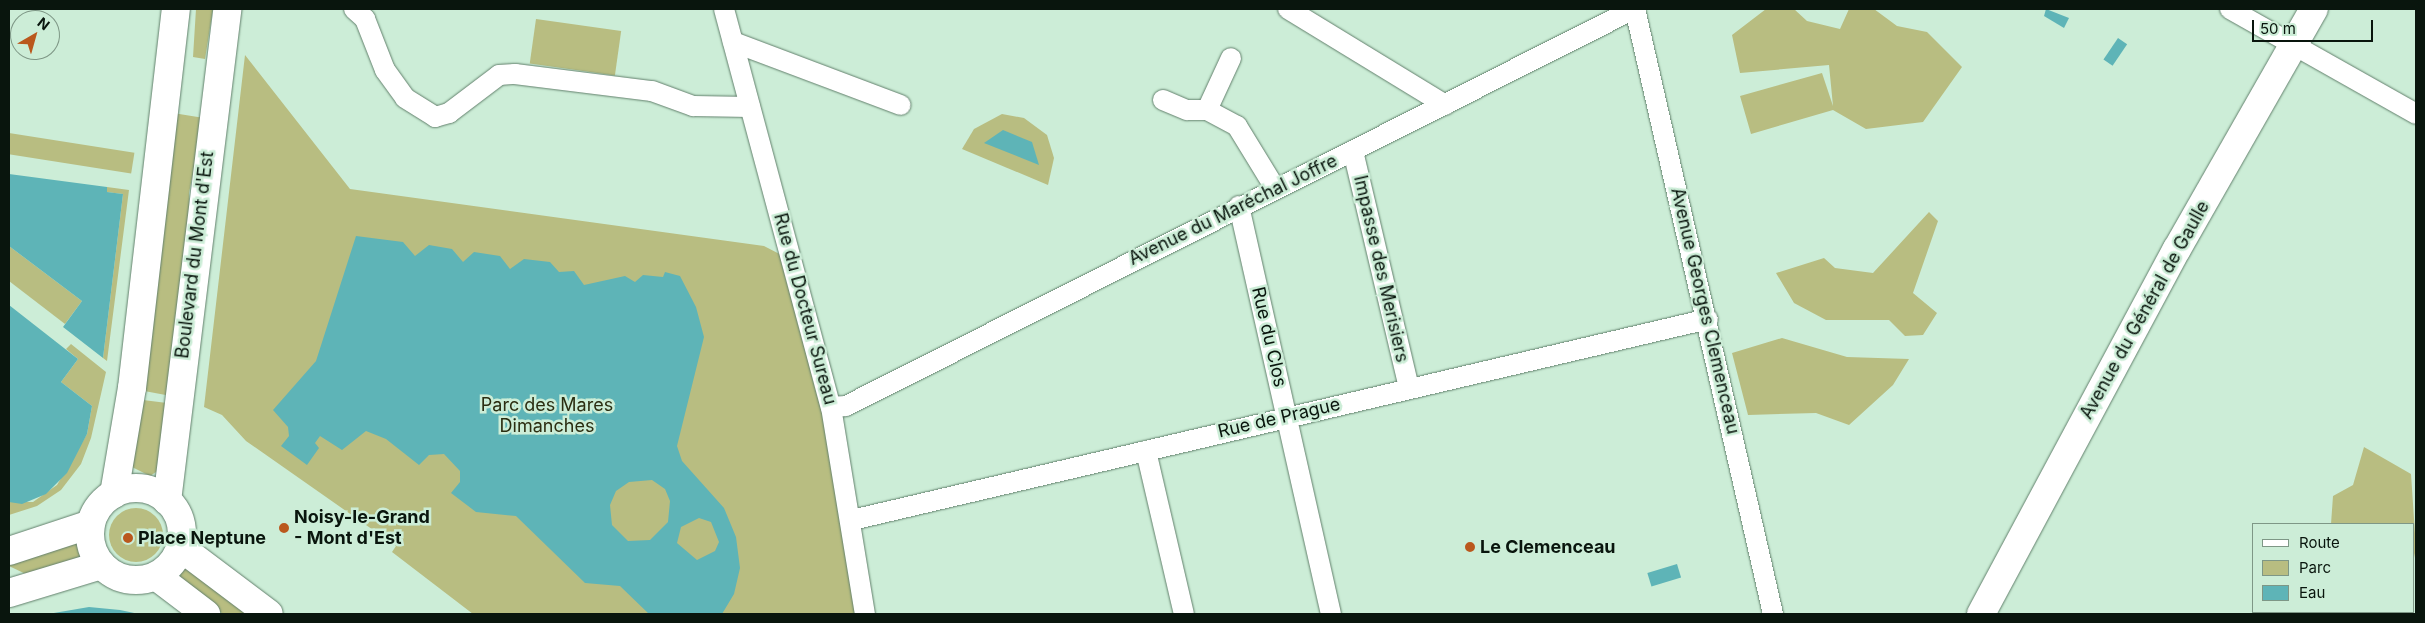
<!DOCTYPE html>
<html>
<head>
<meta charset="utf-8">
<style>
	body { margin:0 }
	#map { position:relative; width:2425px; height:623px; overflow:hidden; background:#ccedd7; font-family:Inter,sans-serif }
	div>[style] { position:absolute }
	.green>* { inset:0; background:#b8bd81; transform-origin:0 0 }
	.round { border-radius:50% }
	.water>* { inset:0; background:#5eb4b7; transform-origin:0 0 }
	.roads { filter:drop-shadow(0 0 1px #62806c) drop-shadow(0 0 1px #62806c) }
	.street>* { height:20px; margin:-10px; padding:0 10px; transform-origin:10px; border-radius:10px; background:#fff }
	.secondary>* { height:28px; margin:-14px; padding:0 14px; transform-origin:14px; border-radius:14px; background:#fff }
	.secondary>.ring { margin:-14px; padding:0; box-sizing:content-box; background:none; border:28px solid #fff; border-radius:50% }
	.dots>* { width:14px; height:14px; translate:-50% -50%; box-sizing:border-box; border:2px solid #ccedd7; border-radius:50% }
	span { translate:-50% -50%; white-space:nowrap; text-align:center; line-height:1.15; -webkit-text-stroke:5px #ccedd7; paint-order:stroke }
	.street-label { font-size:18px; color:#09150d }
	.park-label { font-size:18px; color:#2b2d11 }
	.poi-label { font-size:18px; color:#09150d; font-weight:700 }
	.left { translate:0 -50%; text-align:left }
	.frame { position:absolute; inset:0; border:10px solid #09150d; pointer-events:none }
	.legend { position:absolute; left:2252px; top:523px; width:162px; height:90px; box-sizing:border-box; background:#ccedd7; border:1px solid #7e9786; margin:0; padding:6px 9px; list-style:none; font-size:15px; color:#09150d }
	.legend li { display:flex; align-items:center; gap:10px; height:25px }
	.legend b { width:25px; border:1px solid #7e9786 }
	.north { position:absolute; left:10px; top:10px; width:50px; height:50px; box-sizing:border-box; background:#ccedd7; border:1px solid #7e9786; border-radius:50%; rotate:38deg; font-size:14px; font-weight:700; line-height:20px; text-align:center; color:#09150d }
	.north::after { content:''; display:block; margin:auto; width:18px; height:22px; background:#ba581d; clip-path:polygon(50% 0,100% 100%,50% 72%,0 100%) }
	.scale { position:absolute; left:2252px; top:20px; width:121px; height:22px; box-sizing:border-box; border:2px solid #09150d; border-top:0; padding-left:6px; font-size:15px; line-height:18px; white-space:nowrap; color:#09150d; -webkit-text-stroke:4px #ccedd7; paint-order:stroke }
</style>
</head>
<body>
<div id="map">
	<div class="green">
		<div style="clip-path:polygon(196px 9px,213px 9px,205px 59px,193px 57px)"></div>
		<div style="clip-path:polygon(1766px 9px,1794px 9px,1807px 21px,1840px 29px,1849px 9px,1874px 9px,1897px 26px,1927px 32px,1962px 67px,1923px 122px,1866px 129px,1833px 110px,1751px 134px,1740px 96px,1822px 73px,1833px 106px,1829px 65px,1740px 73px,1732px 35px)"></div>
		<div style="left:536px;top:19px;width:86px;height:45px;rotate:8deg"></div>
		<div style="clip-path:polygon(245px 55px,350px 189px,764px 246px,793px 261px,863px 614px,473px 614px,392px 552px,396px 546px,246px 441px,222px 415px,204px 407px)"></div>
		<div style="clip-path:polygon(173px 113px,204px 118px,189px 193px,191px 244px,171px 396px,139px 390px)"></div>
		<div style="clip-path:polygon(1002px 114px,1024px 118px,1047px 135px,1054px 158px,1048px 185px,962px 149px,974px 129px)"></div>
		<div style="left:9px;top:133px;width:127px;height:21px;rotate:9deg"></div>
		<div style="clip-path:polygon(107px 187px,129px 190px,107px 361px,103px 358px,123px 194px,106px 192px)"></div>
		<div style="clip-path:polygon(1929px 212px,1938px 221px,1913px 293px,1937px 313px,1923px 335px,1905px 336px,1889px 320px,1826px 320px,1794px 303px,1776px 273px,1824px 258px,1835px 268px,1873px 273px)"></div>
		<div style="clip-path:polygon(9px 246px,82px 301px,65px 324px,9px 281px)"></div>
		<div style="clip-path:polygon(1782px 338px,1847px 357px,1909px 359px,1893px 385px,1849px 425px,1816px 413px,1748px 415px,1732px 353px)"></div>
		<div style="clip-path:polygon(71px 344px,106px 372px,91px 438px,81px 464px,61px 490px,37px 506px,9px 515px,9px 502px,33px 502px,57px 485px,87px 434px,92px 406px,61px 382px,78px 359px,66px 349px)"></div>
		<div style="clip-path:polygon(135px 399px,167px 403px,159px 470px,150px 476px,130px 466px)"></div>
		<div style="clip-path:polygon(2364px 447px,2411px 474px,2416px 548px,2414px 558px,2414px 524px,2331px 524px,2333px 496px,2353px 485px)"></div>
		<div class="round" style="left:109px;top:508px;width:54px;height:54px"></div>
		<div style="clip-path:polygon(76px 542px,82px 559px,32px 577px,9px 566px,9px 559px)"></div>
		<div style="clip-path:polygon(184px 566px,255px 614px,223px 614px,187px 588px,180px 576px)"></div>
	</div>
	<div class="water">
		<div style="clip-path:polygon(2046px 9px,2069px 18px,2064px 28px,2044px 16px)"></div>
		<div style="left:2118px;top:38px;width:11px;height:26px;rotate:34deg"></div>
		<div style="clip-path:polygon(1003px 130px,1032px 142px,1039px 165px,984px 143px)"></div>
		<div style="clip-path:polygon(9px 174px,107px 187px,107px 192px,123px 194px,103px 358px,63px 327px,82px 301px,9px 246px)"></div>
		<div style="clip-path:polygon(evenodd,356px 236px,403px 242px,415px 256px,429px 245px,452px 249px,463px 262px,474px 252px,500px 256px,510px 269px,524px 259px,550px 262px,559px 272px,574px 271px,584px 285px,625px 276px,635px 282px,643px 275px,663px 277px,665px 272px,680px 276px,696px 307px,704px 337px,677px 446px,682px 461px,724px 508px,736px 537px,740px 568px,734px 594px,722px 614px,649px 614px,620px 586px,585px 583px,516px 516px,476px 512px,451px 493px,460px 482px,460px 471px,444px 454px,429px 455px,419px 465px,386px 439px,366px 431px,342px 450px,320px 436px,315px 443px,319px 448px,307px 465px,281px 446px,289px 436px,288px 427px,273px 410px,316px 361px,356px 236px,652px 480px,665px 489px,670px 501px,668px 522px,650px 540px,628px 541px,612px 525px,610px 505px,616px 491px,629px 482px,652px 480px,356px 236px,699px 518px,711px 522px,719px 542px,715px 551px,697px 560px,677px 543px,681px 527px,699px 518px)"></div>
		<div style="clip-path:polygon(9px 305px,78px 359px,61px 382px,92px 406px,87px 434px,67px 473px,46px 494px,22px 504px,9px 502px)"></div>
		<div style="left:1677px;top:564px;width:14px;height:31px;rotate:73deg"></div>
		<div style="clip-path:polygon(89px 607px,120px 610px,139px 614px,48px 614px)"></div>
	</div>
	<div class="roads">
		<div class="street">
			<div style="left:354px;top:9px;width:15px;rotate:42deg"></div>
			<div style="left:365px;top:19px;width:55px;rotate:68.6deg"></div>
			<div style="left:385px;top:70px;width:34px;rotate:54deg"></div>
			<div style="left:405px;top:98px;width:36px;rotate:32deg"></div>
			<div style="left:435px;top:117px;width:15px;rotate:-16deg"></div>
			<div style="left:449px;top:113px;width:63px;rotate:-37.2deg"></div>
			<div style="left:499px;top:75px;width:16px;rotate:-4deg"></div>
			<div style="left:515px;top:74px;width:138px;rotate:7.1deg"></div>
			<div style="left:652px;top:91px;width:44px;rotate:20.1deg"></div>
			<div style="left:693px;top:106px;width:57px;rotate:1deg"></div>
			<div style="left:724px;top:9px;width:412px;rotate:75deg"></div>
			<div style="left:831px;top:407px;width:210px;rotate:80.7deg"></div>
			<div style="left:1288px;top:9px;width:184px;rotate:31.4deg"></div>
			<div style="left:1635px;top:9px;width:621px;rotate:77.15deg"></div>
			<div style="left:2230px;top:9px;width:214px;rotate:29.4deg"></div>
			<div style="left:733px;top:42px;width:179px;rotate:20.6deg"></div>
			<div style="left:1163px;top:100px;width:26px;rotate:23deg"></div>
			<div style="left:1187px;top:110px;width:20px"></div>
			<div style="left:1207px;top:110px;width:34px;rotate:28deg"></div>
			<div style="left:1237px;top:126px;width:73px;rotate:58.5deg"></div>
			<div style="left:1207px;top:110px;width:57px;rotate:-65.2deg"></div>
			<div style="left:1353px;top:151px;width:244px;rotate:76.7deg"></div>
			<div style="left:1239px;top:206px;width:418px;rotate:77.3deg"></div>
			<div style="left:831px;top:407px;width:15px;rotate:-4deg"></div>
			<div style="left:846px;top:406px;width:882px;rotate:-26.74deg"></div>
			<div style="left:1146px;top:451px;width:167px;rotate:76.9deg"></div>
			<div style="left:852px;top:520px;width:879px;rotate:-13.21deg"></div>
		</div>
		<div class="secondary">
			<div class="ring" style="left:90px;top:488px;width:64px;height:64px"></div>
			<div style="left:114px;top:494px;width:108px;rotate:-80.4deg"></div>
			<div style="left:132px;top:388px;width:382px;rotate:-83.4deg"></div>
			<div style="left:167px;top:501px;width:496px;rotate:-83deg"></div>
			<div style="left:180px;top:547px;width:111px;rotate:37deg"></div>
			<div style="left:9px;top:551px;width:86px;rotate:-18.2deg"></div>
			<div style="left:156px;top:576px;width:63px;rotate:37.2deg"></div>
			<div style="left:9px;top:593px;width:97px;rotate:-16.8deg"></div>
			<div style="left:1981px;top:614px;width:414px;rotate:-61.8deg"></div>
			<div style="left:2177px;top:249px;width:276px;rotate:-60.3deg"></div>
		</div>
	</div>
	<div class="dots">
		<div style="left:284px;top:528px;background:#ba581d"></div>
		<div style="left:128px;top:538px;background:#ba581d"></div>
		<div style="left:1470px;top:547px;background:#ba581d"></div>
	</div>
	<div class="street-label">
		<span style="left:1233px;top:210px;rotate:-26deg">Avenue du Maréchal Joffre</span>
		<span style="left:195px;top:255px;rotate:-83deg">Boulevard du Mont d'Est</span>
		<span style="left:1381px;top:269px;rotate:77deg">Impasse des Merisiers</span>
		<span style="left:805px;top:309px;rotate:75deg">Rue du Docteur Sureau</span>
		<span style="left:2145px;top:310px;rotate:-61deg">Avenue du Général de Gaulle</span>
		<span style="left:1705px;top:311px;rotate:77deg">Avenue Georges Clemenceau</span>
		<span style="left:1269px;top:337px;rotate:77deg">Rue du Clos</span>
		<span style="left:1279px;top:418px;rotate:-13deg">Rue de Prague</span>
	</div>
	<div class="park-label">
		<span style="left:547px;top:416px">Parc des Mares<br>Dimanches</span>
	</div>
	<div class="poi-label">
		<span class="left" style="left:294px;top:528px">Noisy-le-Grand<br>- Mont d'Est</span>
		<span class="left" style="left:138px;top:538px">Place Neptune</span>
		<span class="left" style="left:1480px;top:547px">Le Clemenceau</span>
	</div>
	<div class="frame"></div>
	<ul class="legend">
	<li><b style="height:6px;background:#fff"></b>Route</li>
	<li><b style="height:14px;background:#b8bd81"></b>Parc</li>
	<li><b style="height:14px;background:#5eb4b7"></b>Eau</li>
	</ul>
	<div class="north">N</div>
	<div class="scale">50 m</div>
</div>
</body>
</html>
